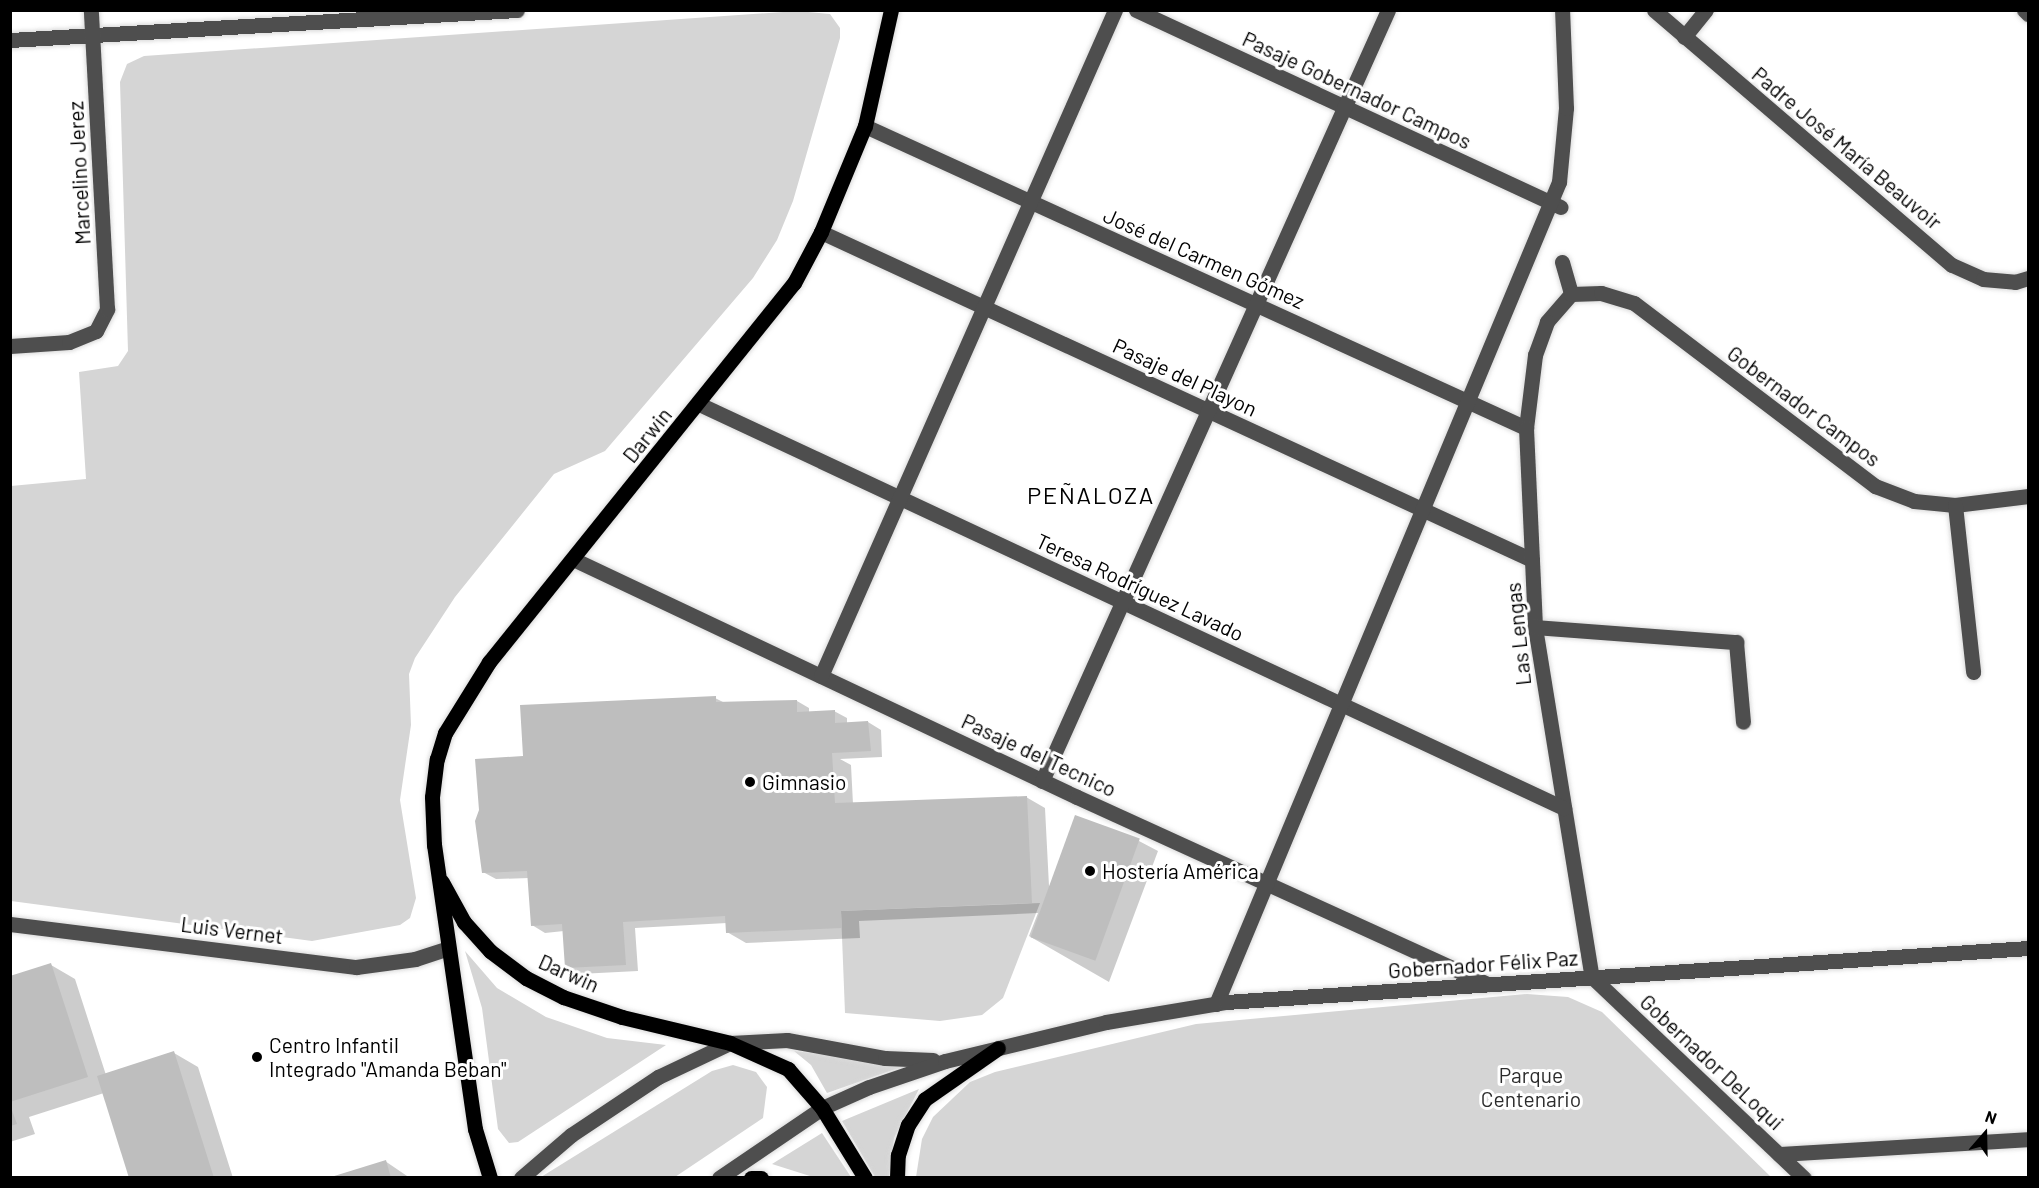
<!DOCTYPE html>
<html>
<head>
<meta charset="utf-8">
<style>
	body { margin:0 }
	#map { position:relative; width:2039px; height:1188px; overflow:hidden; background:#fff; font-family:Barlow,sans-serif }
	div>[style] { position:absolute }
	.green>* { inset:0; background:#d5d5d5 }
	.shadow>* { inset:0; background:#0003 }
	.building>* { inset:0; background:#bebebe; transform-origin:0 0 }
	.roads { filter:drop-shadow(0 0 2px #dbdbdb) drop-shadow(0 0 2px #dbdbdb) }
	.minor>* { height:15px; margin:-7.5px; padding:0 7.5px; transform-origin:7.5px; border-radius:7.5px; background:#4e4e4e }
	.major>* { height:15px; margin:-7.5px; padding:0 7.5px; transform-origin:7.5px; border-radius:7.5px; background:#000 }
	.dots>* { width:16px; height:16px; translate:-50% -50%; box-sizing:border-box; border:3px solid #fff; border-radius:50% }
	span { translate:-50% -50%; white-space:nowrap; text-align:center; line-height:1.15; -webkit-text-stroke:6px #fff; paint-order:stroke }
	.street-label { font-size:21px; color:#000 }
	.poi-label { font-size:21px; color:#000 }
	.left { translate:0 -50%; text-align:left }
	.park-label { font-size:21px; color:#2c2c2c }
	.quarter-label { font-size:24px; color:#000; letter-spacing:1.5px }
	.frame { position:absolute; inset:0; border:12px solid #000; pointer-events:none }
	.north { position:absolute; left:1955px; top:1104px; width:60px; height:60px; -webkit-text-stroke:4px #fff; paint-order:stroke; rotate:20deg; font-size:16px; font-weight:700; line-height:24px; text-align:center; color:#000 }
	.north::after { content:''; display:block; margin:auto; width:21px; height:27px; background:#000; clip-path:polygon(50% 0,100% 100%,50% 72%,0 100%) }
</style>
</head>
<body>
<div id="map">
	<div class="green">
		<div style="clip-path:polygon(797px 11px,830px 14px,840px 28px,840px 38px,793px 201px,777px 240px,753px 278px,605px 451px,554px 474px,455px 597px,415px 658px,409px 674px,411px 725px,400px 800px,416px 898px,410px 918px,400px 925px,312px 941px,11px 901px,11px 486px,86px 479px,79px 372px,118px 366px,128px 351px,120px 82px,127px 64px,144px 56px)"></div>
		<div style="clip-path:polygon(1040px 903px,1003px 998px,982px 1015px,940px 1021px,845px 1013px,841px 911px)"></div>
		<div style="clip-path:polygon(465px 951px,497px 988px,546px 1017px,607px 1038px,666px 1045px,518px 1142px,509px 1143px,498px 1129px,482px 1008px)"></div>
		<div style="clip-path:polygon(1527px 994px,1568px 997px,1602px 1012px,1771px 1177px,916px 1177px,922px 1139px,933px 1117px,970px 1082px,995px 1072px,1196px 1024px)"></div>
		<div style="clip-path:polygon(794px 1051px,837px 1056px,904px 1066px,827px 1093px,811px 1065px)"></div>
		<div style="clip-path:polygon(733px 1065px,756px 1072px,767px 1087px,763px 1118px,675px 1177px,541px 1177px,712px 1071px)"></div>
		<div style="clip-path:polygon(919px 1089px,894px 1138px,889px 1177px,875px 1177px,842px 1121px)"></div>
		<div style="clip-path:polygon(822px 1133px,851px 1177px,813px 1177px,772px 1164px)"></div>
	</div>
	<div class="shadow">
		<div style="clip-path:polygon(715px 698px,725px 703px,797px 701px,809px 708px,809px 713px,834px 711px,847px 718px,847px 724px,868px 722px,881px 730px,882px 757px,840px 759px,851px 765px,853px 804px,1026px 797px,1045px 808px,1049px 886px,1139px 841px,1158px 851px,1109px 982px,1029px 936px,1038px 913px,859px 921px,860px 938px,746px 943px,727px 932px,727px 923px,635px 928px,638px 971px,579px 974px,567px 967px,564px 931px,545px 933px,532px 925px,529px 878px,496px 879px,483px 872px,524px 758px)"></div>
		<div style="clip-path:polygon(51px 965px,75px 979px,106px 1075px,174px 1053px,198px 1067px,233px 1178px,131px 1178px,104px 1093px,29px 1117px,35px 1134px,10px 1142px,10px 978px)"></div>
		<div style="clip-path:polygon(385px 1161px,410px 1178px,334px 1178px)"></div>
	</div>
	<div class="building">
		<div style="clip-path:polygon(716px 696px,716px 702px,797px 700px,797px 712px,835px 710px,835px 723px,868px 721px,871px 751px,832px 753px,835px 803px,1027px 796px,1032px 903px,841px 911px,842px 928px,726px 933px,725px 916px,623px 922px,626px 965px,565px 968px,562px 924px,531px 926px,527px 871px,482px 873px,475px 821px,479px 810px,475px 759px,523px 756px,520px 705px)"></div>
		<div style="left:1075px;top:815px;width:69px;height:130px;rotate:20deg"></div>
		<div style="clip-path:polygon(51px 963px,88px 1077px,10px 1102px,10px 976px)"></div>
		<div style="clip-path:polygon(174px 1051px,214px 1178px,129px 1178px,97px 1076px)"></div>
		<div style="clip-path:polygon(10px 1105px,17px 1124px,10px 1126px)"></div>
		<div style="clip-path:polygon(386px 1160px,391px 1178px,331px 1178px,331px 1177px)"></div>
	</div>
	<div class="roads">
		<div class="minor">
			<div style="left:1136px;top:10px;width:468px;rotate:24.9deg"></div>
			<div style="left:1654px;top:10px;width:392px;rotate:40.6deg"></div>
			<div style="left:1952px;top:265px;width:34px;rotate:24deg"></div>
			<div style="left:1983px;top:279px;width:32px;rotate:5deg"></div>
			<div style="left:2015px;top:282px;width:14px;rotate:-17deg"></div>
			<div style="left:2024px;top:10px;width:6px;rotate:45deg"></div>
			<div style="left:1684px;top:37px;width:35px;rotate:-51deg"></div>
			<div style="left:10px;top:40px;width:508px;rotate:-3.39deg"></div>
			<div style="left:865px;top:126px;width:727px;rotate:24.55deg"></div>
			<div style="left:821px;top:232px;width:783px;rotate:24.76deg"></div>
			<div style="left:1562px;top:262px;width:33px;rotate:74deg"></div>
			<div style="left:1571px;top:294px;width:37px;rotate:131deg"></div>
			<div style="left:1547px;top:322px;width:35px;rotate:110deg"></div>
			<div style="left:1535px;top:355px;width:74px;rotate:97deg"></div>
			<div style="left:1526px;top:428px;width:199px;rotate:87.4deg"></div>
			<div style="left:1535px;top:627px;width:355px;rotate:80.8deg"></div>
			<div style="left:1571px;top:294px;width:30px;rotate:-2deg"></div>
			<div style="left:1601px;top:293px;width:34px;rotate:17deg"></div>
			<div style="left:1634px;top:303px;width:303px;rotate:37.2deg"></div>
			<div style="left:1875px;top:486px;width:42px;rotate:21deg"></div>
			<div style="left:1914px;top:501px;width:41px;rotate:5.6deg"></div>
			<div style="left:1955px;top:505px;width:74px;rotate:-7deg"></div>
			<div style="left:10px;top:346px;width:59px;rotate:-3.9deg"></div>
			<div style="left:69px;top:342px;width:29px;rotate:-22deg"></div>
			<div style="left:96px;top:331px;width:25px;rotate:-63deg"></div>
			<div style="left:107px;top:309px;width:299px;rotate:-93.1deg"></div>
			<div style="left:699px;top:404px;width:955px;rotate:25.04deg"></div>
			<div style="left:1955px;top:505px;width:168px;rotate:83.8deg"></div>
			<div style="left:573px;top:559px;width:557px;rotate:25.28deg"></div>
			<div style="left:1077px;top:797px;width:451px;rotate:24.5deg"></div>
			<div style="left:1535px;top:627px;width:202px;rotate:4.3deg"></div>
			<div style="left:1736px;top:642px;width:80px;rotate:85deg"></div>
			<div style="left:821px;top:676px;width:728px;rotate:-66.18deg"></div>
			<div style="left:1042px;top:781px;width:845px;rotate:-65.83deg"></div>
			<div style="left:10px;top:924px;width:349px;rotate:7.1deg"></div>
			<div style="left:356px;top:967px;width:60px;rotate:-7.7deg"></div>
			<div style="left:415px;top:959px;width:35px;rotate:-18deg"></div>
			<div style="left:1592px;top:977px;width:292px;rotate:43.5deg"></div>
			<div style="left:1216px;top:1004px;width:891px;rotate:-67.35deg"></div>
			<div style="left:1559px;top:182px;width:74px;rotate:-84.6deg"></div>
			<div style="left:1566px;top:108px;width:98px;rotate:-92.3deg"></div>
			<div style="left:1779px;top:1154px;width:249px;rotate:-3.4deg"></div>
			<div style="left:521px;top:1178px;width:66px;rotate:-40.7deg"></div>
			<div style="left:571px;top:1135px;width:105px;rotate:-33.7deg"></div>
			<div style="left:658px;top:1077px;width:80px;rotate:-25.3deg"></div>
			<div style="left:730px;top:1043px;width:57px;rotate:-3deg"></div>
			<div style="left:787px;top:1040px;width:100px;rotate:10.4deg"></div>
			<div style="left:885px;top:1058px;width:48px;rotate:2.4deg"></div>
			<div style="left:719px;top:1178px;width:125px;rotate:-34.2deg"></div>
			<div style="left:822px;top:1108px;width:51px;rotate:-24.1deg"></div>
			<div style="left:869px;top:1087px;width:80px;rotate:-18.9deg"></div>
			<div style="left:945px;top:1061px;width:166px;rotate:-13.6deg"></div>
			<div style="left:1106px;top:1022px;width:122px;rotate:-9.5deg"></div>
			<div style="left:1226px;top:1002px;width:804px;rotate:-3.85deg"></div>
		</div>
		<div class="major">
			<div style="left:442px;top:882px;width:46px;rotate:61.2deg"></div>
			<div style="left:464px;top:922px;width:39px;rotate:48deg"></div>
			<div style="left:490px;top:951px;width:45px;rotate:36.9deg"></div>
			<div style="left:526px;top:978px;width:42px;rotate:27.2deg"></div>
			<div style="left:563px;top:997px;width:62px;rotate:18.7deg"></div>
			<div style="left:622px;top:1017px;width:111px;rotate:13.5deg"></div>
			<div style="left:730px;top:1043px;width:64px;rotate:24.1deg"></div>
			<div style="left:788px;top:1069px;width:52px;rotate:48.9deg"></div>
			<div style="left:822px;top:1108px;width:82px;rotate:58.4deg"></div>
			<div style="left:490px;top:1178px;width:51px;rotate:-107deg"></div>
			<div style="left:475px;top:1129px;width:287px;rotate:-98.2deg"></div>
			<div style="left:434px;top:845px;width:48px;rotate:-92.4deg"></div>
			<div style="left:432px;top:797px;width:38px;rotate:-83deg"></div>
			<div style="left:437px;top:759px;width:27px;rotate:-73deg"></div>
			<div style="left:445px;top:733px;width:84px;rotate:-58.2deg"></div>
			<div style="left:489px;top:662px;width:486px;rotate:-51.2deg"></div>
			<div style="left:794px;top:283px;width:58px;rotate:-62.1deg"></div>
			<div style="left:821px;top:232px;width:115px;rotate:-67.5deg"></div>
			<div style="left:865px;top:126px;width:119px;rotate:-77.4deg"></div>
			<div style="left:751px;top:1178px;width:10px"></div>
			<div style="left:897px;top:1178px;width:23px;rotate:-88deg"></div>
			<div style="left:898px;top:1155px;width:32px;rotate:-72deg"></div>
			<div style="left:908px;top:1125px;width:31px;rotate:-57deg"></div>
			<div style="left:925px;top:1099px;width:89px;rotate:-34.9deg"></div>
		</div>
	</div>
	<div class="dots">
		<div style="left:750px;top:782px;background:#000"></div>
		<div style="left:1090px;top:871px;background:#000"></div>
		<div style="left:257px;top:1057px;background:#000"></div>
	</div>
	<div class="street-label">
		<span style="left:1357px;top:90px;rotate:25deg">Pasaje Gobernador Campos</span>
		<span style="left:1847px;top:148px;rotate:40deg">Padre José María Beauvoir</span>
		<span style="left:79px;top:173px;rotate:-93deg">Marcelino Jerez</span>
		<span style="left:1204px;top:258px;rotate:24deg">José del Carmen Gómez</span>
		<span style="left:1185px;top:377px;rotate:25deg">Pasaje del Playon</span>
		<span style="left:1804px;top:406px;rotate:37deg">Gobernador Campos</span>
		<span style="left:647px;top:435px;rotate:-51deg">Darwin</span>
		<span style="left:1140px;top:587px;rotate:25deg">Teresa Rodríguez Lavado</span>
		<span style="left:1518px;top:634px;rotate:-96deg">Las Lengas</span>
		<span style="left:1039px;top:755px;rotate:25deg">Pasaje del Tecnico</span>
		<span style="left:232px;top:930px;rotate:7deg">Luis Vernet</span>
		<span style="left:1483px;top:964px;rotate:-4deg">Gobernador Félix Paz</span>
		<span style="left:569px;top:973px;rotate:24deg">Darwin</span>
		<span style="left:1712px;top:1062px;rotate:43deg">Gobernador DeLoqui</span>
	</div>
	<div class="poi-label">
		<span class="left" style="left:762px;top:782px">Gimnasio</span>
		<span class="left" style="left:1102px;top:871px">Hostería América</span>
		<span class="left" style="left:269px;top:1057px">Centro Infantil<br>Integrado "Amanda Beban"</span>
	</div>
	<div class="park-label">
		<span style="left:1531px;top:1087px">Parque<br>Centenario</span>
	</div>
	<div class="quarter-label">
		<span style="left:1091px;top:495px">PEÑALOZA</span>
	</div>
	<div class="frame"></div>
	<div class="north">N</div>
</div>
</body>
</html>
